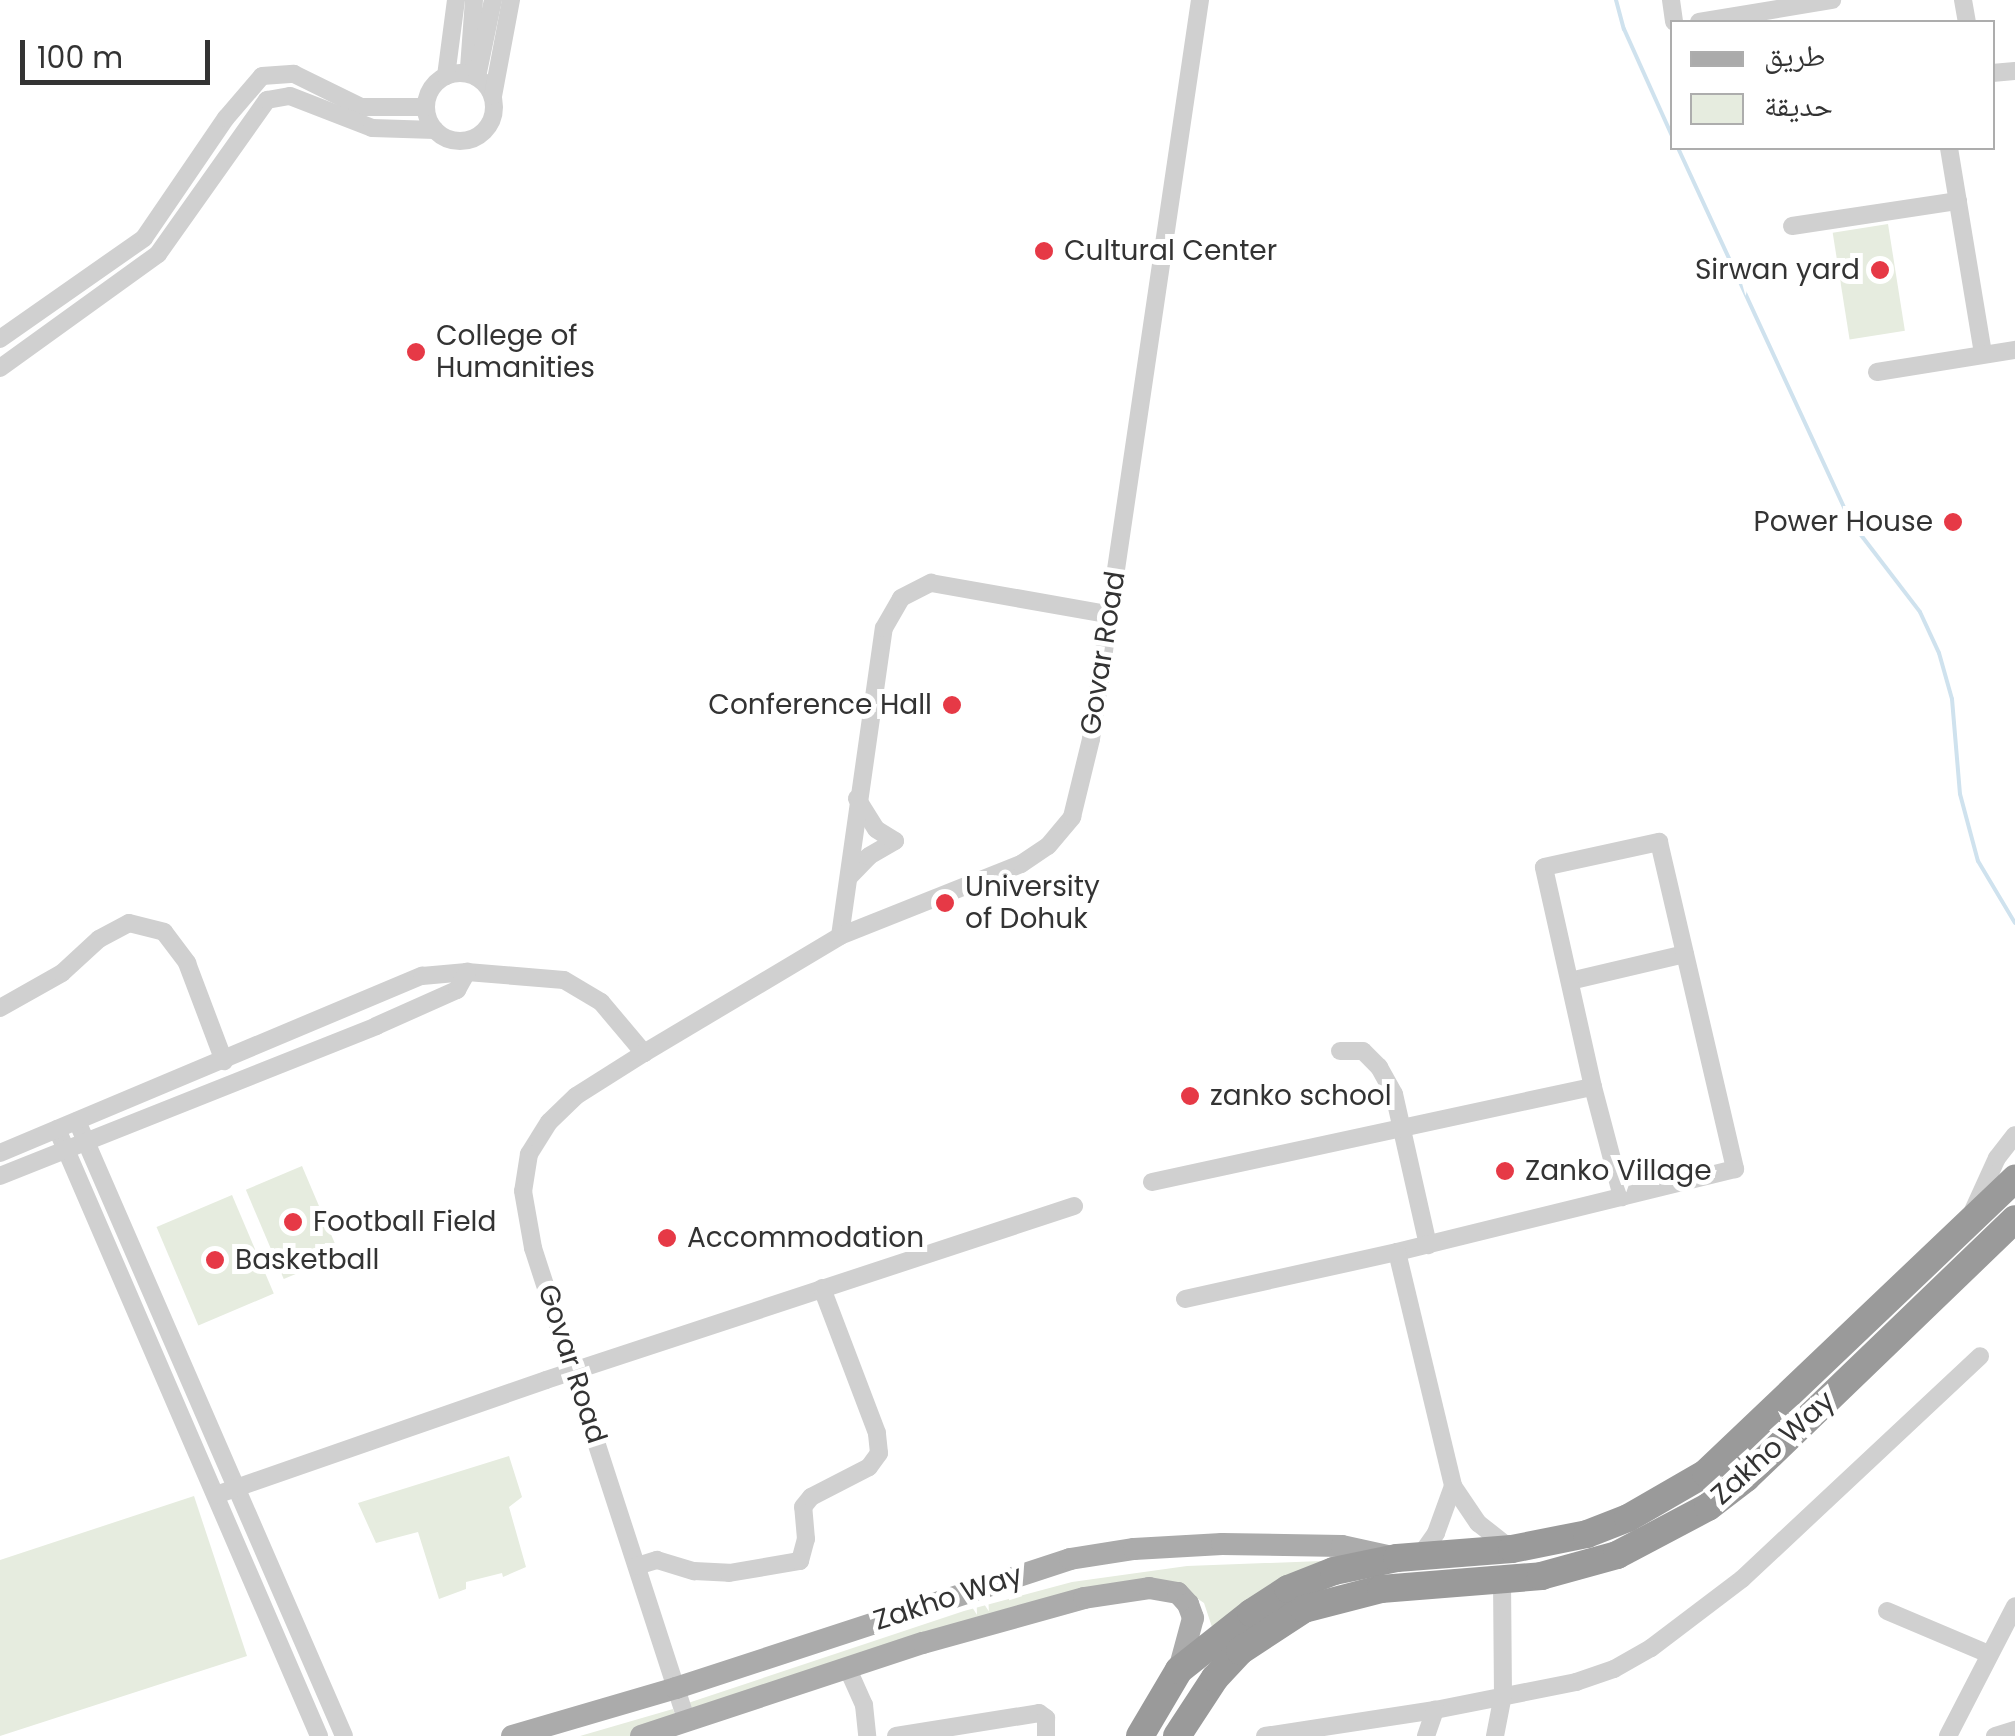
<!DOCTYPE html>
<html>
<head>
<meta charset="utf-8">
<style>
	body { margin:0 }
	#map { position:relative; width:2015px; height:1736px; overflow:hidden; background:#fff; font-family:Poppins,"Noto Naskh Arabic",sans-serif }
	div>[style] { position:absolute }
	.green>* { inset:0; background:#e6ecdf; transform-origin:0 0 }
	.stream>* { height:4px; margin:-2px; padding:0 2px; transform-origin:2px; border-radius:2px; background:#cfe2ee }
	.minor>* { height:18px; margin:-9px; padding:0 9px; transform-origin:9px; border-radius:9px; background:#d0d0d0 }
	.minor>.ring { margin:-9px; padding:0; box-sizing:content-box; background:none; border:18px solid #d0d0d0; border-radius:50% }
	.major>* { height:22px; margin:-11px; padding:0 11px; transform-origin:11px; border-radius:11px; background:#ababab }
	.highway>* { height:28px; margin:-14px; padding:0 14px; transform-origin:14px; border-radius:14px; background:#9a9a9a }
	.dots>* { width:28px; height:28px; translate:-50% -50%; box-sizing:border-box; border:5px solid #fff; border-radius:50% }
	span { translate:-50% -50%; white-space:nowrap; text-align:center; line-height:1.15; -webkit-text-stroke:10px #fff; paint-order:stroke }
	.poi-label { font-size:28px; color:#333 }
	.left { translate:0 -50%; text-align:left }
	.right { translate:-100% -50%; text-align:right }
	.street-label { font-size:28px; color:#333 }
	.legend { position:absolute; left:1670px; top:20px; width:325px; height:130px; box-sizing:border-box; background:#fff; border:2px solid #adadad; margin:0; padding:12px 18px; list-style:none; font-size:30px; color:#333 }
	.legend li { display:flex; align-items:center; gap:20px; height:50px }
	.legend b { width:50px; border:2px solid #adadad }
	.scale { position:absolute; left:20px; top:40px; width:190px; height:45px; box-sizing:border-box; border:5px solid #333; border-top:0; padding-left:12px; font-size:30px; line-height:35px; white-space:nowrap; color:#333; -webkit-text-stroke:8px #fff; paint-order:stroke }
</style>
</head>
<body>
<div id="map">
	<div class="green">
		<div style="left:1888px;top:224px;width:108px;height:56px;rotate:81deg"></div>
		<div style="left:302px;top:1166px;width:97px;height:61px;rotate:67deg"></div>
		<div style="left:232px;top:1195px;width:107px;height:82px;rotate:67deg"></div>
		<div style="clip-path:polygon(509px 1456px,522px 1497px,509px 1507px,526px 1567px,503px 1577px,502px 1573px,466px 1582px,466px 1589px,439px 1599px,418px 1532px,376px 1543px,358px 1503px)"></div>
		<div style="clip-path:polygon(194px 1496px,247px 1656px,0 1736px,0 1560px)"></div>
		<div style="clip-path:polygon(1322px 1561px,1212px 1627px,1204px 1603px,1176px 1584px,694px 1716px,688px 1703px,964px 1611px,1072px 1582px,1187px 1566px)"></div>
		<div style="clip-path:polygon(673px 1709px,677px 1720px,633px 1736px,580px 1736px)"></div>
	</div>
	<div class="stream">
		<div style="left:1616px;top:0;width:30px;rotate:75deg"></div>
		<div style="left:1624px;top:29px;width:117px;rotate:65.8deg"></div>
		<div style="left:1678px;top:148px;width:412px;rotate:65.2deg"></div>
		<div style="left:1851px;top:522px;width:113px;rotate:52.5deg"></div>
		<div style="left:1920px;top:612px;width:45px;rotate:65.1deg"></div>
		<div style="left:1939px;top:653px;width:48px;rotate:74.2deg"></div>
		<div style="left:1952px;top:699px;width:95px;rotate:85.2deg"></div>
		<div style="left:1960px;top:794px;width:69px;rotate:75deg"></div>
		<div style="left:1978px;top:861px;width:72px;rotate:59.2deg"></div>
	</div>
	<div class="minor">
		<div style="left:1671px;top:0;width:22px;rotate:82deg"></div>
		<div style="left:1963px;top:0;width:22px;rotate:80deg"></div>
		<div style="left:1699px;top:22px;width:135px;rotate:-9.4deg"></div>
		<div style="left:469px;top:68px;width:68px;rotate:-85.8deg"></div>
		<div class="ring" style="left:426px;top:73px;width:50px;height:50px"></div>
		<div style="left:1992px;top:73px;width:23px;rotate:-5deg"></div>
		<div style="left:446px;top:76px;width:77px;rotate:-82.5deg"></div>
		<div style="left:477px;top:77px;width:79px;rotate:-78.3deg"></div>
		<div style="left:493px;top:96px;width:98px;rotate:-79.4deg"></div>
		<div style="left:1949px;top:148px;width:209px;rotate:80.6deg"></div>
		<div style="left:1792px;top:226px;width:168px;rotate:-8.6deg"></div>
		<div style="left:0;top:339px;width:176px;rotate:-35deg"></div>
		<div style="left:144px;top:238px;width:145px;rotate:-55.7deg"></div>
		<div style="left:226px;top:118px;width:55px;rotate:-49.4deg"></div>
		<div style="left:262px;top:76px;width:32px;rotate:-4deg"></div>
		<div style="left:294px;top:74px;width:75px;rotate:26.2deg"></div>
		<div style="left:361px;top:107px;width:65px"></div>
		<div style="left:0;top:368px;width:195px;rotate:-35.8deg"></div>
		<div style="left:158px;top:254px;width:189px;rotate:-54.7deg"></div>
		<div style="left:267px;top:100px;width:23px;rotate:-10deg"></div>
		<div style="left:290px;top:96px;width:88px;rotate:21.3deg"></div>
		<div style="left:372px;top:128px;width:63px;rotate:1.8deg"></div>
		<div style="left:1877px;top:372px;width:140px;rotate:-9.1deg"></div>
		<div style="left:849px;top:877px;width:29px;rotate:-46deg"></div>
		<div style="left:869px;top:856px;width:30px;rotate:-30deg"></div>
		<div style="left:895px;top:841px;width:22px;rotate:-148deg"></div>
		<div style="left:876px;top:829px;width:36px;rotate:-122deg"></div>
		<div style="left:840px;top:936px;width:311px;rotate:-81.9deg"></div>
		<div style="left:884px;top:628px;width:34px;rotate:-60deg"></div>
		<div style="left:901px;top:598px;width:34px;rotate:-27deg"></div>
		<div style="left:931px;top:583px;width:179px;rotate:10deg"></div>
		<div style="left:1107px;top:614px;width:7px;rotate:-56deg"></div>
		<div style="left:1570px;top:981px;width:118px;rotate:-13.2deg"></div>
		<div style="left:0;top:1008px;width:71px;rotate:-29.4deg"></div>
		<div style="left:62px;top:973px;width:50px;rotate:-42.6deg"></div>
		<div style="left:99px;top:939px;width:34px;rotate:-28deg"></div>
		<div style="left:129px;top:923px;width:36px;rotate:14deg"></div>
		<div style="left:164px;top:932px;width:39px;rotate:53deg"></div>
		<div style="left:187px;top:963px;width:105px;rotate:69.3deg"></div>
		<div style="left:1340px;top:1051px;width:23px"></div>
		<div style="left:1363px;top:1051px;width:23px;rotate:45deg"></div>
		<div style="left:1379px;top:1067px;width:31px;rotate:61deg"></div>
		<div style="left:1394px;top:1094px;width:155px;rotate:77.3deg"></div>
		<div style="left:644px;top:1053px;width:80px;rotate:147.7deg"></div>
		<div style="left:576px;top:1096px;width:37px;rotate:136deg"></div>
		<div style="left:549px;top:1122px;width:38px;rotate:122deg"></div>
		<div style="left:529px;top:1154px;width:37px;rotate:99deg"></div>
		<div style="left:523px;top:1191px;width:58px;rotate:80deg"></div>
		<div style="left:533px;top:1248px;width:497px;rotate:72deg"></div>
		<div style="left:1593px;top:1087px;width:114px;rotate:75.2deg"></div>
		<div style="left:77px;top:1121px;width:670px;rotate:66.53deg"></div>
		<div style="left:57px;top:1129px;width:661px;rotate:66.65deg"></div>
		<div style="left:0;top:1153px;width:458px;rotate:-22.8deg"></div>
		<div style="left:422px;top:976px;width:45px;rotate:-5.1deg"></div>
		<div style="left:467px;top:972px;width:97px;rotate:4.7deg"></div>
		<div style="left:564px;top:980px;width:43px;rotate:30.7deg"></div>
		<div style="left:601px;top:1002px;width:67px;rotate:49.9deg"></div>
		<div style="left:644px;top:1053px;width:228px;rotate:-30.8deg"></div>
		<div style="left:840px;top:936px;width:195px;rotate:-21.7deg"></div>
		<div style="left:1021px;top:864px;width:32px;rotate:-34deg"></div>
		<div style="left:1048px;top:846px;width:38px;rotate:-50deg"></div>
		<div style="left:1072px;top:817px;width:80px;rotate:-76.3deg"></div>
		<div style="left:1091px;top:739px;width:747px;rotate:-81.61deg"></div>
		<div style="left:0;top:1176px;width:405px;rotate:-21.7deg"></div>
		<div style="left:376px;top:1026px;width:89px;rotate:-24deg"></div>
		<div style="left:457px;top:990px;width:21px;rotate:-61deg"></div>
		<div style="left:1152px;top:1182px;width:451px;rotate:-12.2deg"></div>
		<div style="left:1593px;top:1087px;width:225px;rotate:-102.6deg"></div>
		<div style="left:1544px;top:867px;width:118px;rotate:-12.3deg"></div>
		<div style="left:1659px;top:842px;width:336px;rotate:76.9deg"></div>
		<div style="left:1735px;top:1169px;width:348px;rotate:166.2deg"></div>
		<div style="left:1397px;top:1252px;width:241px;rotate:76.5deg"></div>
		<div style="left:1453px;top:1486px;width:45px;rotate:56deg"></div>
		<div style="left:1478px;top:1523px;width:42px;rotate:38.2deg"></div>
		<div style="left:1972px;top:1213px;width:60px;rotate:-65.6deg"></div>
		<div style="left:1997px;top:1158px;width:29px;rotate:-52deg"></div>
		<div style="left:1185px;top:1299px;width:217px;rotate:-12.5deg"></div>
		<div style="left:216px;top:1495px;width:349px;rotate:-19.2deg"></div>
		<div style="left:546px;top:1380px;width:556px;rotate:-18.24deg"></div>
		<div style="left:1420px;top:1556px;width:28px;rotate:-55deg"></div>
		<div style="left:1436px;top:1533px;width:50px;rotate:-70.1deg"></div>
		<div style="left:637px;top:1566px;width:21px;rotate:-17deg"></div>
		<div style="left:657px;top:1560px;width:39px;rotate:17deg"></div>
		<div style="left:694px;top:1571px;width:35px;rotate:3deg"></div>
		<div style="left:729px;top:1573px;width:72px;rotate:-9.6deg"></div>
		<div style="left:800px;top:1561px;width:23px;rotate:-75deg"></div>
		<div style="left:806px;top:1539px;width:32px;rotate:-95deg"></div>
		<div style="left:803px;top:1507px;width:13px;rotate:-51deg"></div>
		<div style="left:811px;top:1497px;width:65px;rotate:-27.3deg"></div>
		<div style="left:869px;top:1467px;width:17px;rotate:-54deg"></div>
		<div style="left:879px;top:1453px;width:20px;rotate:-96deg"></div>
		<div style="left:877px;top:1433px;width:155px;rotate:-110.8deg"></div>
		<div style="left:1887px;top:1611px;width:111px;rotate:22.9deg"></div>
		<div style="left:847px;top:1667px;width:42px;rotate:65.9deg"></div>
		<div style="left:864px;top:1705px;width:31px;rotate:84deg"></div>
		<div style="left:896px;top:1736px;width:145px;rotate:-9.1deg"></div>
		<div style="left:1039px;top:1713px;width:9px;rotate:36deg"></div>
		<div style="left:1046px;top:1718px;width:18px;rotate:90deg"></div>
		<div style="left:1265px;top:1736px;width:172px;rotate:-8.7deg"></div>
		<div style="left:1435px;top:1710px;width:144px;rotate:-11.2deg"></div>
		<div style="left:1576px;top:1682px;width:40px;rotate:-18.9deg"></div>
		<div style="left:1614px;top:1669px;width:43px;rotate:-29.6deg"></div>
		<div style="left:1651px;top:1648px;width:114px;rotate:-37.2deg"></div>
		<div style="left:1742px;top:1579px;width:326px;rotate:-43.1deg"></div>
		<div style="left:1426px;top:1736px;width:28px;rotate:-71deg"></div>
		<div style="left:1495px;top:1736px;width:42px;rotate:-79deg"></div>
		<div style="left:1503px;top:1695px;width:112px;rotate:-90.5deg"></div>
		<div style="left:1948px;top:1736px;width:146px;rotate:-62.7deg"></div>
		<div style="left:1995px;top:1736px;width:21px;rotate:-17deg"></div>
	</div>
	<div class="major">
		<div style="left:512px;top:1736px;width:171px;rotate:-16.3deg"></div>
		<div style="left:676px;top:1688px;width:415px;rotate:-18.1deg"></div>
		<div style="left:1070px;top:1559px;width:65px;rotate:-8.9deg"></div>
		<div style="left:1134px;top:1549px;width:88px;rotate:-3.3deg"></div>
		<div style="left:1222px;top:1544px;width:120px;rotate:1deg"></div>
		<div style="left:1342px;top:1546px;width:56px;rotate:12.3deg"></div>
		<div style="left:641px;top:1736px;width:297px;rotate:-18.3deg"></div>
		<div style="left:923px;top:1643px;width:167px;rotate:-15.6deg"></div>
		<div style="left:1084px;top:1598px;width:66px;rotate:-8.7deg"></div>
		<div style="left:1149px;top:1588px;width:29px;rotate:10deg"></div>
		<div style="left:1178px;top:1593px;width:15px;rotate:48deg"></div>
		<div style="left:1188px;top:1604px;width:15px;rotate:70deg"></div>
		<div style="left:1193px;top:1618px;width:54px;rotate:105.1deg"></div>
	</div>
	<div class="highway">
		<div style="left:1140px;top:1736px;width:77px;rotate:-59.4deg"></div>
		<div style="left:1179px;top:1670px;width:92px;rotate:-38.4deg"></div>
		<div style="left:1251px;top:1613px;width:44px;rotate:-33deg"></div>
		<div style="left:1288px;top:1589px;width:49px;rotate:-21.4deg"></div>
		<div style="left:1334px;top:1571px;width:64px;rotate:-11.7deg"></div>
		<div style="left:1397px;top:1558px;width:115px;rotate:-4.5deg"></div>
		<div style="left:1512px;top:1549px;width:76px;rotate:-11.3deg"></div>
		<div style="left:1587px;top:1534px;width:44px;rotate:-21.3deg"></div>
		<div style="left:1628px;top:1518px;width:90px;rotate:-30deg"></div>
		<div style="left:1706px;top:1473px;width:427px;rotate:-43.6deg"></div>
		<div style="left:1177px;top:1736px;width:69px;rotate:-56.8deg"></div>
		<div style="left:1215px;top:1678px;width:37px;rotate:-47deg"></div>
		<div style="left:1240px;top:1651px;width:77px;rotate:-33.3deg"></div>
		<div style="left:1304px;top:1609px;width:80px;rotate:-14.6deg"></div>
		<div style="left:1381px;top:1589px;width:161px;rotate:-4.6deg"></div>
		<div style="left:1541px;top:1576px;width:79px;rotate:-15.4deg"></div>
		<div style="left:1617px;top:1555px;width:103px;rotate:-27.8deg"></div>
		<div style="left:1708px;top:1507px;width:48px;rotate:-37.3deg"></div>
		<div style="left:1746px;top:1478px;width:373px;rotate:-43.9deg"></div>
	</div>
	<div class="dots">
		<div style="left:1044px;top:251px;background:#e63946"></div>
		<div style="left:1880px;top:270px;background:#e63946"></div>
		<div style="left:416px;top:352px;background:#e63946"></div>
		<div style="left:1953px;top:522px;background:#e63946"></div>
		<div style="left:952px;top:705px;background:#e63946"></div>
		<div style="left:945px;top:903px;background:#e63946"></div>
		<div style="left:1190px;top:1096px;background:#e63946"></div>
		<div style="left:1505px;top:1171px;background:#e63946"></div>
		<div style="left:293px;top:1222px;background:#e63946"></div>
		<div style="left:667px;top:1238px;background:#e63946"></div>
		<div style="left:215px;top:1260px;background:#e63946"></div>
	</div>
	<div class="poi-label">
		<span class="left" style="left:1064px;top:251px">Cultural Center</span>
		<span class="right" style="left:1860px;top:270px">Sirwan yard</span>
		<span class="left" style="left:436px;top:352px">College of<br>Humanities</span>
		<span class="right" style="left:1933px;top:522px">Power House</span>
		<span class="right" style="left:932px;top:705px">Conference Hall</span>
		<span class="left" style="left:965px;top:903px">University<br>of Dohuk</span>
		<span class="left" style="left:1210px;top:1096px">zanko school</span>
		<span class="left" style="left:1525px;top:1171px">Zanko Village</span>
		<span class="left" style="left:313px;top:1222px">Football Field</span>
		<span class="left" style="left:687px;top:1238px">Accommodation</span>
		<span class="left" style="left:235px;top:1260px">Basketball</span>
	</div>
	<div class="street-label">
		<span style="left:1103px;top:653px;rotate:-81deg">Govar Road</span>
		<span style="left:572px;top:1364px;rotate:72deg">Govar Road</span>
		<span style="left:1773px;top:1448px;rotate:-42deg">Zakho Way</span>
		<span style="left:948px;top:1598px;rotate:-18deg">Zakho Way</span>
	</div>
	<ul class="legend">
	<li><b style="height:12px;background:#ababab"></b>طريق</li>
	<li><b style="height:28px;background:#e6ecdf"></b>حديقة</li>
	</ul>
	<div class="scale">100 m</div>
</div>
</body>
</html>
